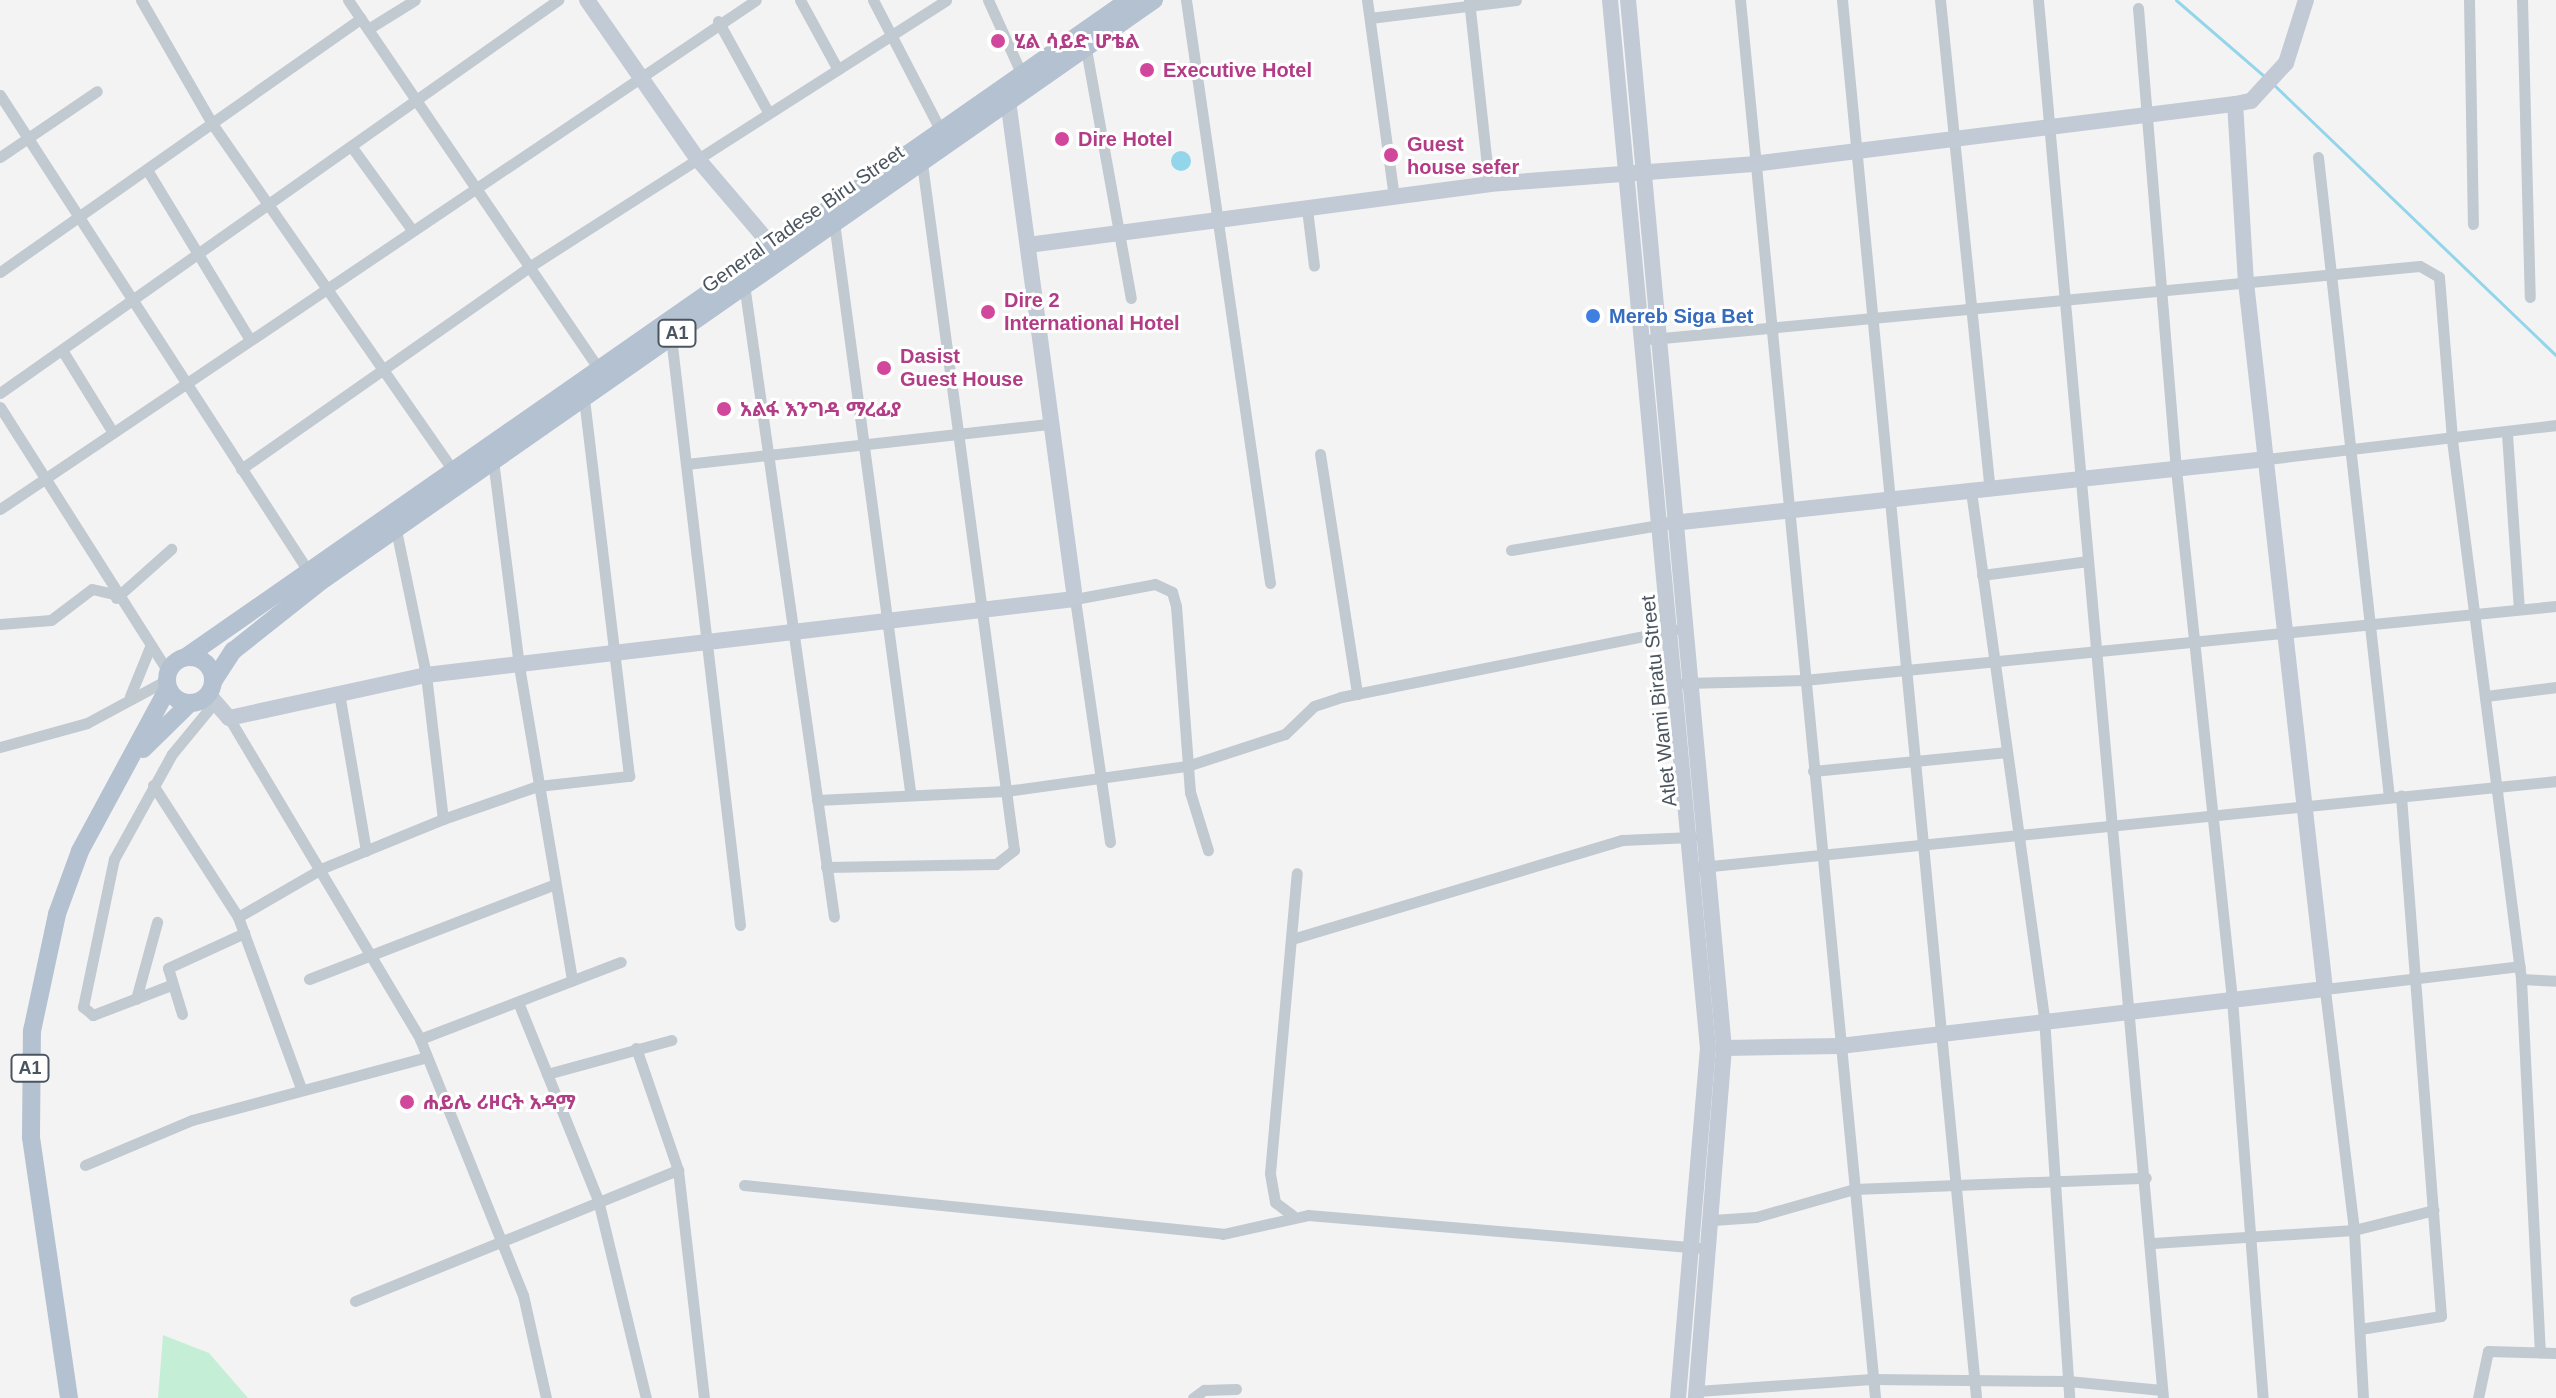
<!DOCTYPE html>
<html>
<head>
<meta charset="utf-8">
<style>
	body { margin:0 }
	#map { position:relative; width:2556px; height:1398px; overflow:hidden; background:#f4f3f3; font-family:Arial,"Noto Sans Ethiopic",sans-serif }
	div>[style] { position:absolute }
	.green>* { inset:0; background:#c4efd6 }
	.water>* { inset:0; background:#93d5ea }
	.round { border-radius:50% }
	.stream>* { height:3px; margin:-1.5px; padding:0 1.5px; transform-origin:1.5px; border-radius:1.5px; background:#93d5ea }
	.street>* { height:11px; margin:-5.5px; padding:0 5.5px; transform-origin:5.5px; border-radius:5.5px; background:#c1c9d1 }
	.secondary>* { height:16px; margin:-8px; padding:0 8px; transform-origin:8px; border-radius:8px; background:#c1cad5 }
	.primary>* { height:18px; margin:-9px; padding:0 9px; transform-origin:9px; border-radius:9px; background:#b4c1d0 }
	.primary>.ring { margin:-9px; padding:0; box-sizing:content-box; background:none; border:18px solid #b4c1d0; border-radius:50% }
	.dots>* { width:22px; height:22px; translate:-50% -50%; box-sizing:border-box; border:4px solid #fff; border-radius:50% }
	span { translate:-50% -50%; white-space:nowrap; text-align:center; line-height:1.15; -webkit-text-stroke:6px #fff; paint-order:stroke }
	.shield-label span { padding:2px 6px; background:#fff; border:2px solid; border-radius:6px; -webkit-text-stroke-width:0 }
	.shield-label { font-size:18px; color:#4a5560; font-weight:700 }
	.hotel-label { font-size:20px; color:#b23c85; font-weight:700 }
	.left { translate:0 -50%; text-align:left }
	.street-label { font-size:20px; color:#4a5560 }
	.shop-label { font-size:20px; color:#366cbe; font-weight:700 }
</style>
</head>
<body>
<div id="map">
	<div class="green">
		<div style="clip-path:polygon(163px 1335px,209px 1353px,248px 1398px,158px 1398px)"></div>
	</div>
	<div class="water">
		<div class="round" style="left:1171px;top:151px;width:20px;height:20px"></div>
	</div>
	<div class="stream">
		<div style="left:2176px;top:0;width:116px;rotate:40.8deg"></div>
		<div style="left:2273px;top:84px;width:392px;rotate:43.8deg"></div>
	</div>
	<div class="street">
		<div style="left:141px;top:0;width:144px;rotate:60.1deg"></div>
		<div style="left:213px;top:125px;width:419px;rotate:55.2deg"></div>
		<div style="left:348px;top:0;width:443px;rotate:55.8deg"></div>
		<div style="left:800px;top:0;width:75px;rotate:61.4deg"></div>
		<div style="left:873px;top:0;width:148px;rotate:62.6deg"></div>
		<div style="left:988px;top:0;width:82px;rotate:65.6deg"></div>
		<div style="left:1186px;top:0;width:589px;rotate:81.8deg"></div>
		<div style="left:1367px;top:0;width:200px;rotate:82.2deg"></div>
		<div style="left:1469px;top:0;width:185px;rotate:83.8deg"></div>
		<div style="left:1740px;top:0;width:1405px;rotate:84.48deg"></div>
		<div style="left:1842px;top:0;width:1404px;rotate:84.52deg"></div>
		<div style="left:1940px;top:0;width:492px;rotate:84.2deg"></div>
		<div style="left:2038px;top:0;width:1404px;rotate:84.89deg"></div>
		<div style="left:2469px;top:0;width:224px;rotate:89deg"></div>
		<div style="left:2522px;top:0;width:297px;rotate:88.5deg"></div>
		<div style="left:2138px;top:8px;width:463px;rotate:85.3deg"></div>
		<div style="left:2176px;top:469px;width:533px;rotate:83.97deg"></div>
		<div style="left:2232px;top:999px;width:400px;rotate:85.6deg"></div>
		<div style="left:1370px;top:18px;width:147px;rotate:-7deg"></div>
		<div style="left:718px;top:21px;width:102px;rotate:61.2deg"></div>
		<div style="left:368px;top:29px;width:55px;rotate:-31.7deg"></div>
		<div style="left:1086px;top:49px;width:253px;rotate:79.8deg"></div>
		<div style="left:0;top:95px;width:567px;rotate:57.09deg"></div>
		<div style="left:351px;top:146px;width:104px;rotate:54deg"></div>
		<div style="left:0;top:157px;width:117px;rotate:-34.2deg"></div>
		<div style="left:2318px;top:157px;width:644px;rotate:83.67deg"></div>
		<div style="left:149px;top:173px;width:193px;rotate:58.8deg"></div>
		<div style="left:1307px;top:209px;width:57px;rotate:83deg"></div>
		<div style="left:834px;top:222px;width:574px;rotate:82.39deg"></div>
		<div style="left:0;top:272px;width:441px;rotate:-35.1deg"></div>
		<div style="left:744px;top:284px;width:639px;rotate:81.91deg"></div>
		<div style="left:671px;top:337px;width:592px;rotate:83.31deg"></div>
		<div style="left:1652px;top:339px;width:771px;rotate:-5.43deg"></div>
		<div style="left:2420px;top:266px;width:22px;rotate:30deg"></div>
		<div style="left:2439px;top:277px;width:164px;rotate:85.4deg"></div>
		<div style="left:2452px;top:440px;width:543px;rotate:82.7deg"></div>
		<div style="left:2521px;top:979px;width:374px;rotate:87.1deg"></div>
		<div style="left:62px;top:350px;width:95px;rotate:58.3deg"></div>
		<div style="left:0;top:393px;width:683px;rotate:-35.16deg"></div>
		<div style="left:0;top:407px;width:314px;rotate:57.6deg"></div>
		<div style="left:2507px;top:434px;width:174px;rotate:86.1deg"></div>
		<div style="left:1320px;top:454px;width:243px;rotate:81.2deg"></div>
		<div style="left:2267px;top:459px;width:291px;rotate:-6.7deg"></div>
		<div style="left:493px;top:460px;width:208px;rotate:82.8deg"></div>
		<div style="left:519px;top:666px;width:319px;rotate:80.4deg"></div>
		<div style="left:686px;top:464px;width:367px;rotate:-6.3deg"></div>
		<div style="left:241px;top:469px;width:352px;rotate:-35deg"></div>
		<div style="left:529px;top:267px;width:495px;rotate:-32.6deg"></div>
		<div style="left:1971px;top:491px;width:531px;rotate:82.1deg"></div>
		<div style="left:2044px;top:1017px;width:382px;rotate:86.2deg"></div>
		<div style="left:0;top:509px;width:911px;rotate:-33.95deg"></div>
		<div style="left:395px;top:525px;width:153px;rotate:78.3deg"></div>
		<div style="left:426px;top:675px;width:145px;rotate:83.3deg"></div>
		<div style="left:1511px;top:550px;width:150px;rotate:-9.6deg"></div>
		<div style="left:1982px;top:575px;width:107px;rotate:-7.5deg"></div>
		<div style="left:116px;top:598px;width:74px;rotate:-41.7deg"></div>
		<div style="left:0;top:624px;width:51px;rotate:-4.5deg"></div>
		<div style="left:51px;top:620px;width:51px;rotate:-37.1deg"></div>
		<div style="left:92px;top:589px;width:22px;rotate:13deg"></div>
		<div style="left:1684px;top:683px;width:120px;rotate:-1.4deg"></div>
		<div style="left:1804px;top:680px;width:756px;rotate:-5.62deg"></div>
		<div style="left:339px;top:693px;width:160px;rotate:80.3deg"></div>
		<div style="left:130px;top:696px;width:53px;rotate:-67.8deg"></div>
		<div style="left:2486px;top:696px;width:71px;rotate:-7.3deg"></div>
		<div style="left:229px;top:718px;width:374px;rotate:59.2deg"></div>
		<div style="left:420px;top:1039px;width:276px;rotate:68.1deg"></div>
		<div style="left:523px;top:1295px;width:106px;rotate:77.4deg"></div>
		<div style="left:0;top:747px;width:90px;rotate:-15.4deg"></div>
		<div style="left:87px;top:723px;width:91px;rotate:-28.3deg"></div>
		<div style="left:1813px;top:771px;width:195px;rotate:-5.6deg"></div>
		<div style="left:153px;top:785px;width:157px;rotate:57.2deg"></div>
		<div style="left:238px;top:917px;width:182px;rotate:69.8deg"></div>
		<div style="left:817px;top:800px;width:189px;rotate:-2.7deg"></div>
		<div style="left:1006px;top:791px;width:183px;rotate:-7.9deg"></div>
		<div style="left:1187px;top:766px;width:103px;rotate:-18.1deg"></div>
		<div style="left:1285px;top:734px;width:40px;rotate:-44deg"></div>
		<div style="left:1314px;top:706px;width:28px;rotate:-18deg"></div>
		<div style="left:1341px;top:697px;width:340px;rotate:-11.4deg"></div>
		<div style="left:1110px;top:842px;width:246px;rotate:-98.2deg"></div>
		<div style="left:1075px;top:599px;width:81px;rotate:-10.6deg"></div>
		<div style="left:1155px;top:584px;width:19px;rotate:25deg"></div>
		<div style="left:1172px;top:592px;width:15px;rotate:74deg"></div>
		<div style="left:1176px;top:606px;width:187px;rotate:85.7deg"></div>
		<div style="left:1190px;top:792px;width:61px;rotate:72.8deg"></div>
		<div style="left:826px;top:867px;width:170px;rotate:-1deg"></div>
		<div style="left:996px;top:864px;width:23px;rotate:-38deg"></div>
		<div style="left:1014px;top:850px;width:693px;rotate:-97.63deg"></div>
		<div style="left:1701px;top:867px;width:859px;rotate:-5.74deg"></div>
		<div style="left:238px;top:917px;width:98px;rotate:-30deg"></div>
		<div style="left:323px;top:868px;width:130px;rotate:-22.2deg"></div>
		<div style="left:443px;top:819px;width:101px;rotate:-19.2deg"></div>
		<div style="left:538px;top:786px;width:92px;rotate:-6.3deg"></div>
		<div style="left:629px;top:776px;width:386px;rotate:-96.8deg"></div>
		<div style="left:1292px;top:939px;width:345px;rotate:-16.7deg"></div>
		<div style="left:1622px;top:840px;width:70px;rotate:-2.5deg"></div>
		<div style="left:309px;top:979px;width:261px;rotate:-21.1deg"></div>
		<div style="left:2521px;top:979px;width:35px;rotate:3deg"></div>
		<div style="left:171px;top:985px;width:84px;rotate:159deg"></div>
		<div style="left:93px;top:1015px;width:13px;rotate:-141deg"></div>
		<div style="left:83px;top:1007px;width:151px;rotate:-78.2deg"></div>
		<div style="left:114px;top:859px;width:120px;rotate:-61.1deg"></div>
		<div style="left:172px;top:754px;width:66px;rotate:-50.5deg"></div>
		<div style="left:136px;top:999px;width:80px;rotate:-74.7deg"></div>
		<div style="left:518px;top:1002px;width:214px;rotate:68deg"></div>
		<div style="left:598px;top:1200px;width:204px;rotate:76.4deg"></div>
		<div style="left:182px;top:1014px;width:48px;rotate:-106.9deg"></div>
		<div style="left:168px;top:968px;width:84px;rotate:-24.7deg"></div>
		<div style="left:420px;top:1039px;width:215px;rotate:-21deg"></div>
		<div style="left:636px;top:1048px;width:129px;rotate:71deg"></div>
		<div style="left:678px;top:1170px;width:229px;rotate:83.5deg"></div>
		<div style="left:547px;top:1074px;width:129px;rotate:-15.3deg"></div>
		<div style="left:85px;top:1165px;width:116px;rotate:-22.8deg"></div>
		<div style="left:192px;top:1120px;width:243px;rotate:-15deg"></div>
		<div style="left:744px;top:1185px;width:481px;rotate:5.8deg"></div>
		<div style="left:1223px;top:1234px;width:87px;rotate:-12.6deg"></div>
		<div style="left:1308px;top:1215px;width:391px;rotate:4.8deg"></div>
		<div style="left:1292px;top:1215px;width:21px;rotate:-143deg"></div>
		<div style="left:1275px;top:1202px;width:29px;rotate:-100deg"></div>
		<div style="left:1270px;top:1173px;width:301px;rotate:-84.9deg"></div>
		<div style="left:1713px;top:1220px;width:43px;rotate:-4deg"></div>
		<div style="left:1756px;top:1217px;width:102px;rotate:-15.9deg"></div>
		<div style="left:1854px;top:1189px;width:292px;rotate:-2.2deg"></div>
		<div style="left:2153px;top:1243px;width:201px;rotate:-3.7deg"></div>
		<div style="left:2354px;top:1230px;width:82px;rotate:-14deg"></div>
		<div style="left:355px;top:1301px;width:349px;rotate:-22.1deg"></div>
		<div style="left:2360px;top:1329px;width:82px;rotate:-9.1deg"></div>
		<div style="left:2441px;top:1316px;width:522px;rotate:-94.4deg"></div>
		<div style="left:1697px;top:1391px;width:175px;rotate:-3.9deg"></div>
		<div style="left:1872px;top:1379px;width:196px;rotate:0.6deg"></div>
		<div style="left:2068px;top:1381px;width:94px;rotate:5.5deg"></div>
		<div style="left:1193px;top:1398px;width:14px;rotate:-36deg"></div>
		<div style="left:1204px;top:1390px;width:32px;rotate:-2deg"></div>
		<div style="left:2363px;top:1398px;width:168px;rotate:-93.1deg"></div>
		<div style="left:2354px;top:1230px;width:243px;rotate:-96.9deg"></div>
		<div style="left:2325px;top:989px;width:196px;rotate:-6.7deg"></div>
		<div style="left:2478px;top:1398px;width:48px;rotate:-78deg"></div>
		<div style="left:2488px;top:1351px;width:68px;rotate:1.7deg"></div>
	</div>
	<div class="secondary">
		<div style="left:587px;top:0;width:191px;rotate:55.2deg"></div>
		<div style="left:696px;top:157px;width:133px;rotate:49.6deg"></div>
		<div style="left:1610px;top:0;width:1053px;rotate:84.66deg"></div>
		<div style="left:1708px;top:1048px;width:351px;rotate:94.9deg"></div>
		<div style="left:1628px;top:0;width:1052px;rotate:84.77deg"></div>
		<div style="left:1724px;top:1048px;width:351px;rotate:94.6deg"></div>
		<div style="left:1028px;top:245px;width:465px;rotate:-7.5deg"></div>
		<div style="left:1489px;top:184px;width:265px;rotate:-4.3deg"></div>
		<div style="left:1753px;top:164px;width:486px;rotate:-7.1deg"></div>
		<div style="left:2235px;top:104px;width:16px;rotate:-11deg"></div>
		<div style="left:2251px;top:101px;width:52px;rotate:-47.4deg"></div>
		<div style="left:2286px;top:63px;width:66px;rotate:-72.4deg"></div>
		<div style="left:1672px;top:523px;width:598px;rotate:-6.14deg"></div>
		<div style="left:209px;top:695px;width:30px;rotate:49deg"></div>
		<div style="left:229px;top:718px;width:202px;rotate:-12.3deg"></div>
		<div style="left:426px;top:675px;width:653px;rotate:-6.68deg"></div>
		<div style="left:1075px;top:599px;width:511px;rotate:-97.65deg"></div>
		<div style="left:1724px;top:1048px;width:116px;rotate:-1deg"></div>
		<div style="left:1840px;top:1046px;width:488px;rotate:-6.7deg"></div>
		<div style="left:2325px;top:989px;width:710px;rotate:-96.38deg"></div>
		<div style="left:2246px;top:283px;width:179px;rotate:-93.5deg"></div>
	</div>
	<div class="primary">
		<div class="ring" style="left:167px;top:657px;width:28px;height:28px"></div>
		<div style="left:186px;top:657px;width:1149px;rotate:-34.87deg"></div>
		<div style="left:214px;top:680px;width:35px;rotate:-57deg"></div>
		<div style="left:233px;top:651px;width:116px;rotate:-38.4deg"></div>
		<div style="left:324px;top:579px;width:1012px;rotate:-34.9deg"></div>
		<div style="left:143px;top:749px;width:66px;rotate:-44.4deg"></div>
		<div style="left:69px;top:1398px;width:264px;rotate:-98.3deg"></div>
		<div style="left:31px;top:1137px;width:106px;rotate:-89.5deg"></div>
		<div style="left:32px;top:1031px;width:120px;rotate:-77.9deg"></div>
		<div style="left:57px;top:914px;width:67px;rotate:-69.9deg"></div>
		<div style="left:80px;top:851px;width:185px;rotate:-61.6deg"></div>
	</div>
	<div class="dots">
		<div style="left:998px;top:41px;background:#d1479c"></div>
		<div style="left:1147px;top:70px;background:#d1479c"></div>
		<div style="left:1062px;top:139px;background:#d1479c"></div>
		<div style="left:1391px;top:155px;background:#d1479c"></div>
		<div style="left:988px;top:312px;background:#d1479c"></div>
		<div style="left:1593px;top:316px;background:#3f7fe0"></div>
		<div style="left:884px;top:368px;background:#d1479c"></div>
		<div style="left:724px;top:409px;background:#d1479c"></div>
		<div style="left:407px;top:1102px;background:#d1479c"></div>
	</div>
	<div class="shield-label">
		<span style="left:677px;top:333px">A1</span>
		<span style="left:30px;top:1068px">A1</span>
	</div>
	<div class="hotel-label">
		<span class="left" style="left:1014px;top:41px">ሂል ሳይድ ሆቴል</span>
		<span class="left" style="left:1163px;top:70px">Executive Hotel</span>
		<span class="left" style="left:1078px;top:139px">Dire Hotel</span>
		<span class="left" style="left:1407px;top:156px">Guest<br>house sefer</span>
		<span class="left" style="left:1004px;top:312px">Dire 2<br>International Hotel</span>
		<span class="left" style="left:900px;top:368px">Dasist<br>Guest House</span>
		<span class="left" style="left:740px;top:409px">አልፋ እንግዳ ማረፊያ</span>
		<span class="left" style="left:423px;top:1102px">ሐይሌ ሪዞርት አዳማ</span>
	</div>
	<div class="street-label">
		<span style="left:803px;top:219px;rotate:-35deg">General Tadese Biru Street</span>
		<span style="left:1659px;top:701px;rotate:-96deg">Atlet Wami Biratu Street</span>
	</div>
	<div class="shop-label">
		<span class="left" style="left:1609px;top:316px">Mereb Siga Bet</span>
	</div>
</div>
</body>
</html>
